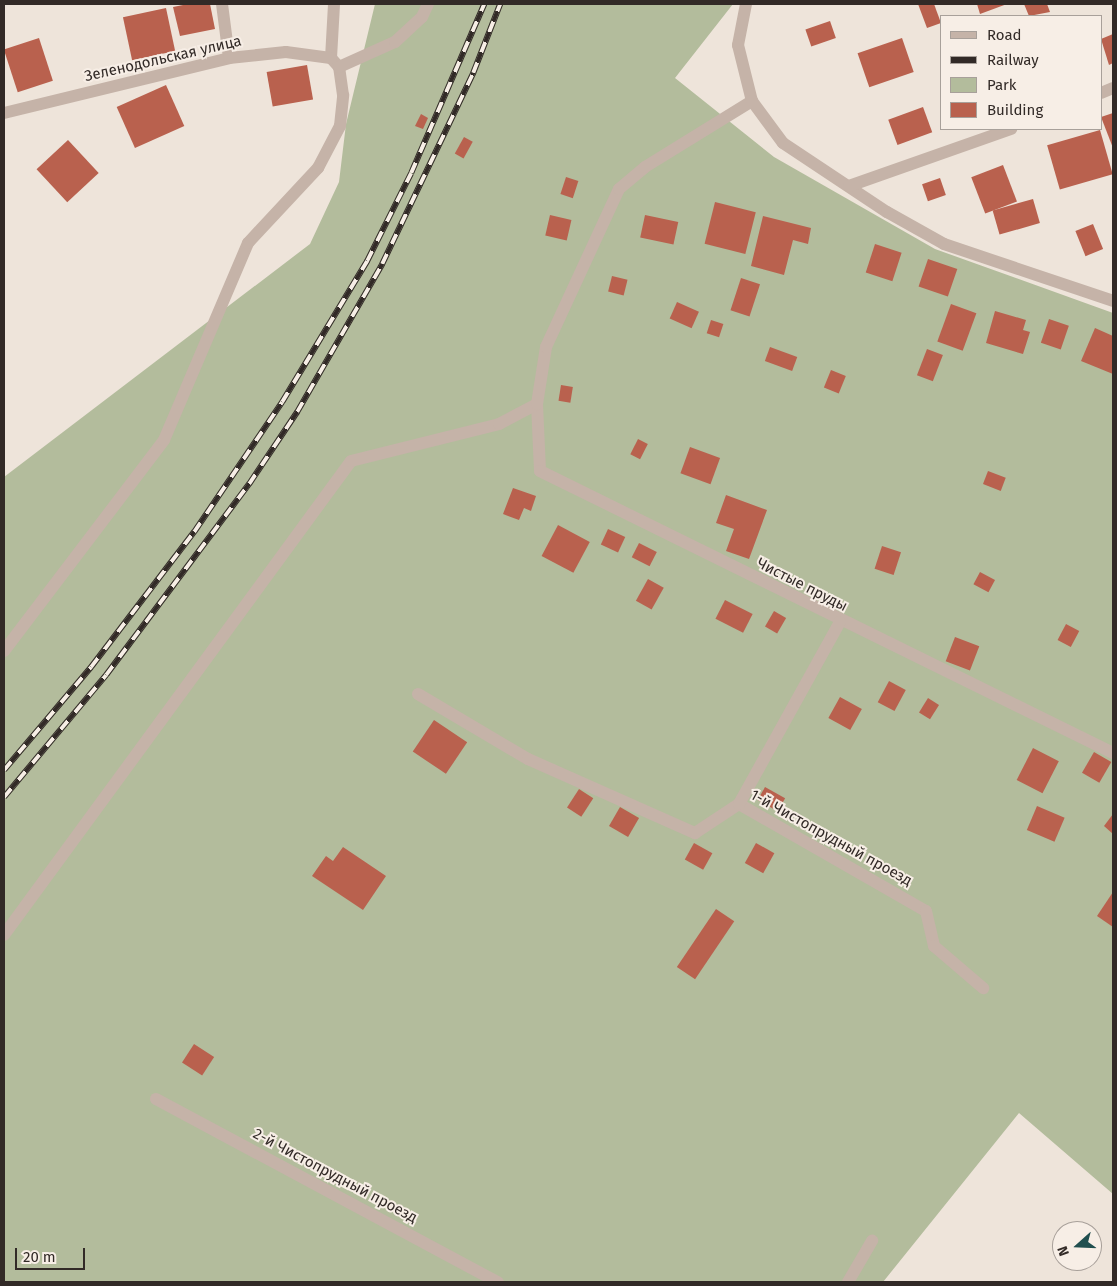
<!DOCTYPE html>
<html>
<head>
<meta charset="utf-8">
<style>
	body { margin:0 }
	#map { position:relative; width:1117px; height:1286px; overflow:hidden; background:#eee4da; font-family:"Fira Sans",sans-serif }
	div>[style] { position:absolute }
	.green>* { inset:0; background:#b3bc9c }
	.building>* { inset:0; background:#b9614e; transform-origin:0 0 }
	.lane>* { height:12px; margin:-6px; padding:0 6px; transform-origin:6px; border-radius:6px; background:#c5b3a8 }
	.street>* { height:12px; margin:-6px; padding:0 6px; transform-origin:6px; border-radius:6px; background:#c5b3a8 }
	.rail>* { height:5.5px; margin-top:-2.75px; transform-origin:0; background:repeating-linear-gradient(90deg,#f7eee6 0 11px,#322a27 0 22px); box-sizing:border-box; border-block:1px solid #322a27 }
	span { translate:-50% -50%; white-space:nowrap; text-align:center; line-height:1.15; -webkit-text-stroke:4px #f7eee6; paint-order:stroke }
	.street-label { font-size:15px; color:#322a27 }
	.frame { position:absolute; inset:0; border:5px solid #322a27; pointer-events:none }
	.legend { position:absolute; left:940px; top:15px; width:162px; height:115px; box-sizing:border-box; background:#f7eee6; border:1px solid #a8a09a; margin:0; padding:6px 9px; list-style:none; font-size:15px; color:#322a27 }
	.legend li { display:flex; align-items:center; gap:10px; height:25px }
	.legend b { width:25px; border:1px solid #a8a09a }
	.north { position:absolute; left:1052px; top:1221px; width:50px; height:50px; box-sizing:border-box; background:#f7eee6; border:1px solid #a8a09a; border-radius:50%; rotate:250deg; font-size:14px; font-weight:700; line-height:20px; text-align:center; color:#322a27 }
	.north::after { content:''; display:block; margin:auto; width:18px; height:22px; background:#214f4f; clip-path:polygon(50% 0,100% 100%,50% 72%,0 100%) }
	.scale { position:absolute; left:15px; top:1248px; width:70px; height:22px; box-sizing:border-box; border:2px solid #322a27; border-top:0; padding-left:6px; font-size:15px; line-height:18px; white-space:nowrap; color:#322a27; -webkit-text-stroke:4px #f7eee6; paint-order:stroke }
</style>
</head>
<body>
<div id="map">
	<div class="green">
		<div style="clip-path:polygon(375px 4px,733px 4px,675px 78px,774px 157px,935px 249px,1113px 313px,1113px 1194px,1019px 1113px,883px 1282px,4px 1282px,4px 477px,310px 244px,339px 182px,346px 124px)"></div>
	</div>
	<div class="building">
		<div style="clip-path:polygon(188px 4px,210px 4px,215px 29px,180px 36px,173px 7px)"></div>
		<div style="clip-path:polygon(918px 4px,934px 4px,941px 23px,927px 28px)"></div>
		<div style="clip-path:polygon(977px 4px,1007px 4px,980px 14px)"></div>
		<div style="clip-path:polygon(1024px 4px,1047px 4px,1050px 12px,1029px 16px)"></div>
		<div style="left:166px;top:8px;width:44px;height:44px;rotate:78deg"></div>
		<div style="left:830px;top:21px;width:18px;height:26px;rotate:71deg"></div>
		<div style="clip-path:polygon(1113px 34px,1113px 63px,1109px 65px,1101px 39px)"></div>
		<div style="left:39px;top:38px;width:45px;height:37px;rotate:72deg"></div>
		<div style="left:902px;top:38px;width:36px;height:47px;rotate:71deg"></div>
		<div style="left:307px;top:65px;width:35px;height:41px;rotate:80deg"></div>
		<div style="left:166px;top:85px;width:45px;height:54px;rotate:66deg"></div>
		<div style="left:923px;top:107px;width:27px;height:37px;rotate:70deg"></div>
		<div style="clip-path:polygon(1113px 113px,1113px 148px,1101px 117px)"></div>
		<div style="clip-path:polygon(421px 114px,428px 118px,423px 129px,415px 126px)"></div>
		<div style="left:1100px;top:130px;width:46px;height:55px;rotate:74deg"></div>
		<div style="left:464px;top:137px;width:10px;height:19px;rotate:29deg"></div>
		<div style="left:68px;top:140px;width:45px;height:43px;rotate:47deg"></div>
		<div style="left:1003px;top:165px;width:39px;height:34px;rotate:69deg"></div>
		<div style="left:566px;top:177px;width:13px;height:18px;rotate:18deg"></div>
		<div style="left:940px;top:178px;width:18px;height:19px;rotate:71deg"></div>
		<div style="left:1033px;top:199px;width:25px;height:42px;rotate:74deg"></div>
		<div style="left:715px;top:202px;width:42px;height:43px;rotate:14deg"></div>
		<div style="left:550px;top:215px;width:22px;height:21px;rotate:13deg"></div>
		<div style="left:645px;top:215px;width:34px;height:23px;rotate:12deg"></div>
		<div style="clip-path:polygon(763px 216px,811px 228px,808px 244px,793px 240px,784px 275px,751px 266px)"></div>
		<div style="left:1093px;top:224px;width:27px;height:19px;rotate:68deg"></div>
		<div style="left:875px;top:244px;width:28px;height:30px;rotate:18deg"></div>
		<div style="left:928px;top:259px;width:31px;height:29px;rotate:19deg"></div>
		<div style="left:612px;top:276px;width:16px;height:16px;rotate:14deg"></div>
		<div style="left:741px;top:278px;width:20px;height:34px;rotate:18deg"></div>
		<div style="left:677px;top:302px;width:24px;height:18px;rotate:24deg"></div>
		<div style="left:951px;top:304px;width:27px;height:40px;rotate:20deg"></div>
		<div style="clip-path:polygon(995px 311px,1026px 320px,1023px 330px,1030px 332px,1023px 354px,986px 343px)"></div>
		<div style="left:1049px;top:319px;width:21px;height:25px;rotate:19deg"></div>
		<div style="left:711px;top:320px;width:13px;height:14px;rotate:18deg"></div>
		<div style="clip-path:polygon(1095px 328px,1113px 336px,1113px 374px,1081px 361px)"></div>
		<div style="left:770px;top:347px;width:29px;height:15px;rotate:20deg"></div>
		<div style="left:927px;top:349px;width:17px;height:28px;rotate:21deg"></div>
		<div style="left:831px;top:370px;width:16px;height:19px;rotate:22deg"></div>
		<div style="left:561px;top:385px;width:12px;height:16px;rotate:9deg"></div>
		<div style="left:638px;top:439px;width:11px;height:17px;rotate:27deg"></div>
		<div style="left:690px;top:447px;width:32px;height:28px;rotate:20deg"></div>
		<div style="left:988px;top:471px;width:19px;height:14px;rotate:21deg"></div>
		<div style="clip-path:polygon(513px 488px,536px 496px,531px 511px,524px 508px,519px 520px,503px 514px)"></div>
		<div style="clip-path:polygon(726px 495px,767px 510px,749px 559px,726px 551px,734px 529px,716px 523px)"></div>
		<div style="left:558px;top:525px;width:36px;height:35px;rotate:28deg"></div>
		<div style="left:608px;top:529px;width:19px;height:17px;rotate:25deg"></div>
		<div style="left:639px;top:543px;width:20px;height:16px;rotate:27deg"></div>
		<div style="left:882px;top:546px;width:20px;height:24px;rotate:18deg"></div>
		<div style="left:980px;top:572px;width:17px;height:14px;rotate:28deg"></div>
		<div style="left:648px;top:579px;width:18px;height:25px;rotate:29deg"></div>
		<div style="left:725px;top:600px;width:31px;height:21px;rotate:27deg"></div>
		<div style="left:774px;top:611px;width:14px;height:18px;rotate:30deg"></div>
		<div style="left:1066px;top:624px;width:15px;height:18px;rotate:28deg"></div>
		<div style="left:955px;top:637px;width:26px;height:26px;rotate:21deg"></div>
		<div style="left:889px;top:681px;width:19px;height:24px;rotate:28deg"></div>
		<div style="left:840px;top:697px;width:25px;height:24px;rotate:29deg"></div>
		<div style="left:928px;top:698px;width:13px;height:17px;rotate:32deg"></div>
		<div style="left:434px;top:720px;width:40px;height:38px;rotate:34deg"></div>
		<div style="left:1033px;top:748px;width:29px;height:36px;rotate:27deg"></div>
		<div style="left:1094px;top:752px;width:20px;height:24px;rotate:30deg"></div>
		<div style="left:765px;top:787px;width:23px;height:15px;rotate:29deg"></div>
		<div style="left:579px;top:789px;width:17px;height:22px;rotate:33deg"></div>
		<div style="left:1037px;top:806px;width:30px;height:26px;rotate:23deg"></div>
		<div style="left:620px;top:807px;width:22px;height:22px;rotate:30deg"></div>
		<div style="clip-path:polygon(1113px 814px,1113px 834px,1104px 826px)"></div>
		<div style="left:694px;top:843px;width:21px;height:19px;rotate:29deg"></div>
		<div style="left:756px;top:843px;width:21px;height:23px;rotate:29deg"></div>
		<div style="clip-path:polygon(343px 847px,386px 876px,363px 910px,312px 876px,326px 856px,333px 861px)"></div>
		<div style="clip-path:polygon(1113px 892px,1113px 927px,1097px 916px)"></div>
		<div style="left:716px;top:909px;width:22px;height:70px;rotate:34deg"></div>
		<div style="left:194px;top:1044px;width:24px;height:22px;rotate:33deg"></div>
	</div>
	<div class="lane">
		<div style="left:537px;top:404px;width:67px;rotate:87.4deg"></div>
		<div style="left:540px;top:471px;width:639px;rotate:26.2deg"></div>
		<div style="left:4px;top:651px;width:265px;rotate:-52.8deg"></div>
		<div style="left:164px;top:440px;width:214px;rotate:-66.9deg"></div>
		<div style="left:248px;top:243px;width:103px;rotate:-47deg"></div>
		<div style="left:318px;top:168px;width:47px;rotate:-62.4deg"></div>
		<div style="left:340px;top:126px;width:31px;rotate:-84deg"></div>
		<div style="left:343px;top:95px;width:28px;rotate:-98deg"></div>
		<div style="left:339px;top:67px;width:12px;rotate:-132deg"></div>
		<div style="left:331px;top:58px;width:54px;rotate:-86.8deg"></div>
		<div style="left:418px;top:694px;width:128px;rotate:30.6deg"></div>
		<div style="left:528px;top:759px;width:183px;rotate:23.9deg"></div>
		<div style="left:695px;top:833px;width:53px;rotate:-33.4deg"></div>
		<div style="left:739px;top:804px;width:215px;rotate:29.8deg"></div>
		<div style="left:926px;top:911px;width:36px;rotate:77deg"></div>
		<div style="left:934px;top:946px;width:65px;rotate:40.6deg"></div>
		<div style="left:739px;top:804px;width:208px;rotate:-61deg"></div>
		<div style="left:4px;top:935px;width:587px;rotate:-53.79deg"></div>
		<div style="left:351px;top:461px;width:153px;rotate:-14deg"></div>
		<div style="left:499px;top:424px;width:43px;rotate:-27.8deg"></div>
		<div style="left:537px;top:404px;width:58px;rotate:-81deg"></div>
		<div style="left:546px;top:347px;width:174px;rotate:-65.2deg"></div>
		<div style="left:619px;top:189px;width:34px;rotate:-40deg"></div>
		<div style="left:645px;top:167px;width:126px;rotate:-31.7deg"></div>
		<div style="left:156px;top:1099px;width:388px;rotate:28.2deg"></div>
		<div style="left:848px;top:1282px;width:48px;rotate:-59.7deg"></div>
	</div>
	<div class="street">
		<div style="left:222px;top:4px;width:54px;rotate:82.6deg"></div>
		<div style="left:746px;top:4px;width:42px;rotate:101deg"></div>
		<div style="left:738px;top:45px;width:58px;rotate:76deg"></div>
		<div style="left:752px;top:101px;width:52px;rotate:53.6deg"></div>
		<div style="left:783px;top:143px;width:125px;rotate:33.6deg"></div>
		<div style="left:887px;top:212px;width:65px;rotate:29.3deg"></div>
		<div style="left:944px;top:244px;width:178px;rotate:18.6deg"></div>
		<div style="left:339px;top:67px;width:61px;rotate:-24.1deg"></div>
		<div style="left:395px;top:42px;width:37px;rotate:-43deg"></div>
		<div style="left:422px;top:17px;width:14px;rotate:-65deg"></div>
		<div style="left:1101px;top:93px;width:13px;rotate:-23deg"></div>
		<div style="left:4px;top:113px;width:232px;rotate:-13.7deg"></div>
		<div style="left:229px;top:58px;width:57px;rotate:-6deg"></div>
		<div style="left:286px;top:52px;width:45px;rotate:7.6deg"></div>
		<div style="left:849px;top:186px;width:172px;rotate:-19.4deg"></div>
	</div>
	<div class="rail">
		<div style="left:4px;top:770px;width:135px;rotate:-49.8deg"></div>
		<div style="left:91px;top:667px;width:170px;rotate:-52.7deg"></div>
		<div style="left:194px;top:532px;width:157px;rotate:-55.9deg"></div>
		<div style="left:282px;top:402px;width:165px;rotate:-58.9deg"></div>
		<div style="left:367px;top:261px;width:98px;rotate:-63.4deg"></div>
		<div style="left:411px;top:173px;width:184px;rotate:-66.6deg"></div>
		<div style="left:4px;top:797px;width:159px;rotate:-50.1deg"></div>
		<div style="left:106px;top:675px;width:239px;rotate:-53.2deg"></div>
		<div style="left:249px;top:484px;width:87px;rotate:-56.3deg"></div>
		<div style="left:297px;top:412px;width:171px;rotate:-60.1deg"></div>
		<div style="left:382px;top:264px;width:212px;rotate:-64.5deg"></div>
		<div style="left:473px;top:73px;width:74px;rotate:-68.6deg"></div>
	</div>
	<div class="street-label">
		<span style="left:163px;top:59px;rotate:-13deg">Зеленодольская улица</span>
		<span style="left:802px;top:585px;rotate:27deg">Чистые пруды</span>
		<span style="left:831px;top:838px;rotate:29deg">1-й Чистопрудный проезд</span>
		<span style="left:335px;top:1176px;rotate:28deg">2-й Чистопрудный проезд</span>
	</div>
	<div class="frame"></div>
	<ul class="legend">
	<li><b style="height:6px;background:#c5b3a8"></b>Road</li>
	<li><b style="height:6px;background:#322a27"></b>Railway</li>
	<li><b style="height:14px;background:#b3bc9c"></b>Park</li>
	<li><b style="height:14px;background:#b9614e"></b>Building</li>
	</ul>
	<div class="north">N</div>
	<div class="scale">20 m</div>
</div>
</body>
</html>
